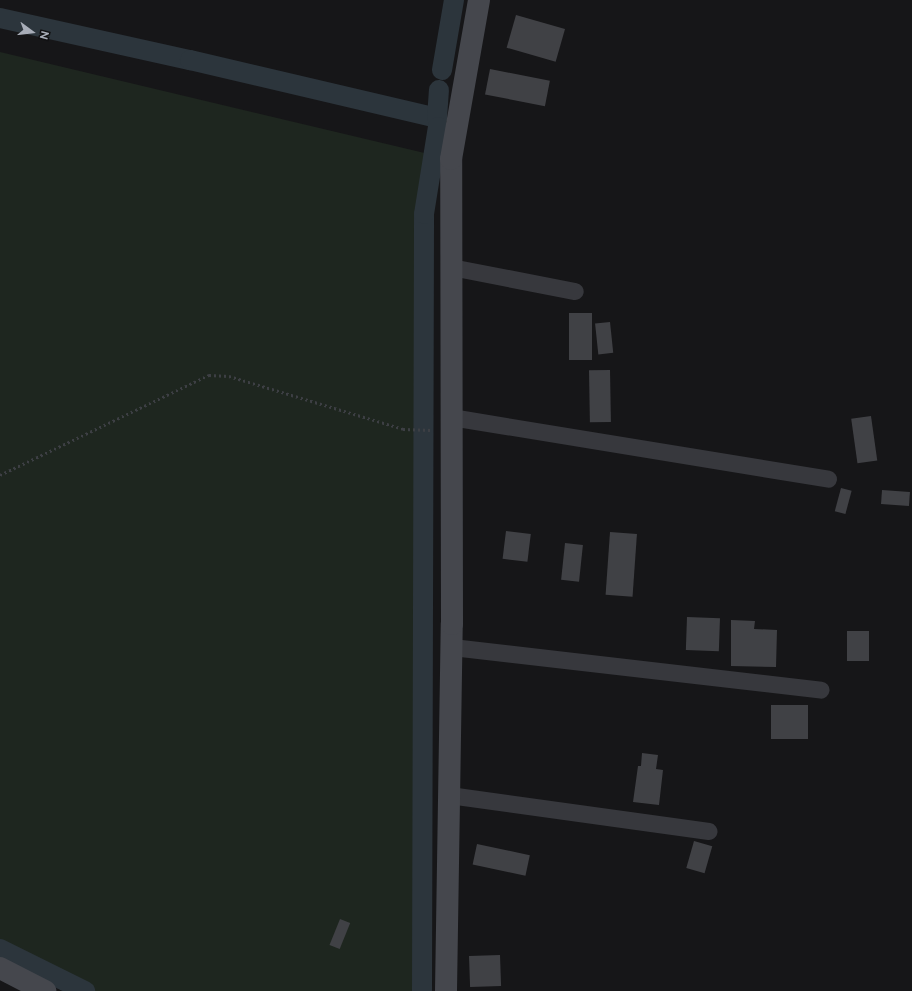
<!DOCTYPE html>
<html>
<head>
<meta charset="utf-8">
<style>
	body { margin:0 }
	#map { position:relative; width:912px; height:991px; overflow:hidden; background:#161618; font-family:Raleway,sans-serif }
	div>[style] { position:absolute }
	.green>* { inset:0; background:#1e261f }
	.canal>* { height:20px; margin:-10px; padding:0 10px; transform-origin:10px; border-radius:10px; background:#2c353c }
	.building>* { inset:0; background:#404145; transform-origin:0 0 }
	.path>* { height:2.5px; margin-top:-1.25px; transform-origin:0; background:repeating-linear-gradient(90deg,#3d3f44 0 2px,transparent 0 5px) }
	.street>* { height:17px; margin:-8.5px; padding:0 8.5px; transform-origin:8.5px; border-radius:8.5px; background:#37383d }
	.secondary>* { height:22px; margin:-11px; padding:0 11px; transform-origin:11px; border-radius:11px; background:#45474d }
	span { translate:-50% -50%; white-space:nowrap; text-align:center; line-height:1.15; -webkit-text-stroke:3px #111113; paint-order:stroke }
	.north { position:absolute; left:12px; top:12px; width:40px; height:40px; -webkit-text-stroke:3px #111113; paint-order:stroke; rotate:105deg; font-size:11px; font-weight:700; line-height:16px; text-align:center; color:#a8adb8 }
	.north::after { content:''; display:block; margin:auto; width:14px; height:18px; background:#a8adb8; clip-path:polygon(50% 0,100% 100%,50% 72%,0 100%) }
</style>
</head>
<body>
<div id="map">
	<div class="green">
		<div style="clip-path:polygon(0 52px,433px 155px,426px 991px,74px 991px,0 955px)"></div>
	</div>
	<div class="canal">
		<div style="left:0;top:18px;width:195px;rotate:12.5deg"></div>
		<div style="left:190px;top:60px;width:254px;rotate:13.2deg"></div>
		<div style="left:437px;top:118px;width:28px;rotate:-86deg"></div>
		<div style="left:442px;top:70px;width:71px;rotate:-80.3deg"></div>
		<div style="left:0;top:949px;width:95px;rotate:26.3deg"></div>
		<div style="left:422px;top:991px;width:777px;rotate:-89.85deg"></div>
		<div style="left:424px;top:214px;width:88px;rotate:-80.9deg"></div>
	</div>
	<div class="building">
		<div style="left:516px;top:15px;width:51px;height:34px;rotate:16deg"></div>
		<div style="left:490px;top:69px;width:61px;height:26px;rotate:11deg"></div>
		<div style="left:592px;top:313px;width:47px;height:23px;rotate:90deg"></div>
		<div style="left:610px;top:322px;width:31px;height:15px;rotate:84deg"></div>
		<div style="left:610px;top:370px;width:52px;height:21px;rotate:89deg"></div>
		<div style="left:871px;top:416px;width:45px;height:20px;rotate:82deg"></div>
		<div style="left:841px;top:488px;width:11px;height:24px;rotate:15deg"></div>
		<div style="left:882px;top:490px;width:28px;height:14px;rotate:4deg"></div>
		<div style="left:506px;top:531px;width:25px;height:28px;rotate:7deg"></div>
		<div style="left:610px;top:532px;width:27px;height:63px;rotate:4deg"></div>
		<div style="left:565px;top:543px;width:18px;height:37px;rotate:6deg"></div>
		<div style="left:687px;top:617px;width:33px;height:33px;rotate:2deg"></div>
		<div style="clip-path:polygon(731px 620px,755px 621px,754px 629px,777px 630px,776px 667px,731px 666px)"></div>
		<div style="left:847px;top:631px;width:22px;height:30px"></div>
		<div style="left:771px;top:705px;width:37px;height:34px"></div>
		<div style="clip-path:polygon(642px 753px,658px 755px,656px 769px,663px 770px,659px 805px,633px 802px,638px 766px,641px 766px)"></div>
		<div style="left:694px;top:841px;width:19px;height:28px;rotate:16deg"></div>
		<div style="left:477px;top:844px;width:54px;height:21px;rotate:12deg"></div>
		<div style="left:340px;top:919px;width:11px;height:28px;rotate:22deg"></div>
		<div style="left:500px;top:955px;width:31px;height:31px;rotate:88deg"></div>
	</div>
	<div class="path">
		<div style="left:0;top:475px;width:232px;rotate:-25.6deg"></div>
		<div style="left:209px;top:375px;width:20px;rotate:3deg"></div>
		<div style="left:229px;top:376px;width:182px;rotate:16.9deg"></div>
		<div style="left:403px;top:429px;width:28px;rotate:2deg"></div>
	</div>
	<div class="street">
		<div style="left:451px;top:267px;width:126px;rotate:11deg"></div>
		<div style="left:451px;top:417px;width:382px;rotate:9.3deg"></div>
		<div style="left:452px;top:647px;width:371px;rotate:6.6deg"></div>
		<div style="left:449px;top:795px;width:262px;rotate:7.9deg"></div>
	</div>
	<div class="secondary">
		<div style="left:0;top:968px;width:51px;rotate:27.1deg"></div>
		<div style="left:446px;top:991px;width:367px;rotate:-89.1deg"></div>
		<div style="left:452px;top:624px;width:465px;rotate:-90.1deg"></div>
		<div style="left:451px;top:159px;width:161px;rotate:-80deg"></div>
	</div>
	<div class="north">N</div>
</div>
</body>
</html>
